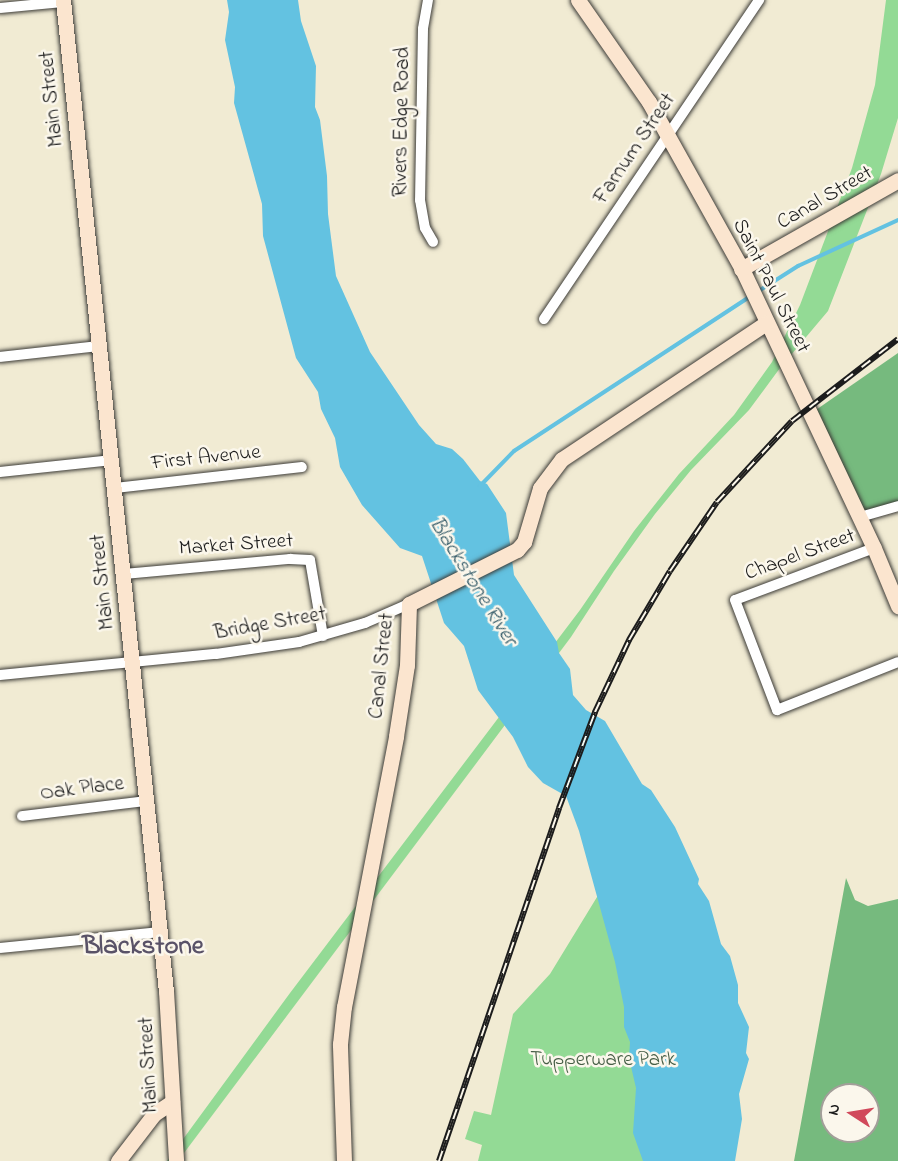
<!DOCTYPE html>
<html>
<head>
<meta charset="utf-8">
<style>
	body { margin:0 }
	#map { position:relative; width:898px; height:1161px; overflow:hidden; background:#f1ebd3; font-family:"Indie Flower",sans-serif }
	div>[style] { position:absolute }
	.green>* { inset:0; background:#93da95 }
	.forest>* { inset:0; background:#76ba7e }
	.water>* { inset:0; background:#63c2e1 }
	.stream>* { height:4px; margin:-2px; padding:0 2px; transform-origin:2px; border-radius:2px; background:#63c2e1 }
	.roads { filter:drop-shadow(0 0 2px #3c3b37) drop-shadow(0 0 2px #3c3b37) }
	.street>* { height:10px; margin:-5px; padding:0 5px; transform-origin:5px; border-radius:5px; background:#fff }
	.secondary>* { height:15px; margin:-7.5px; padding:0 7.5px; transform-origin:7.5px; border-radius:7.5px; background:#fbe5cf }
	.rail>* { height:6px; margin-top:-3px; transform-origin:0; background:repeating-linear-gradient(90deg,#fbf7ec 0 11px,#1c1c1c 0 22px); box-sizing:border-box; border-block:2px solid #1c1c1c }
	span { translate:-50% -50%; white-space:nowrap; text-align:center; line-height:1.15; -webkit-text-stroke:5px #fbf7ec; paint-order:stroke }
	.street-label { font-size:21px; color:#1c1c1c }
	.park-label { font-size:21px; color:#465e46 }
	.water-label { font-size:22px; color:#385e6b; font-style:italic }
	.district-label { font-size:27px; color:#595267; font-weight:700 }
	.north { position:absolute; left:820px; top:1083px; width:60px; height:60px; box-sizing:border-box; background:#fbf7ec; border:2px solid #a29f99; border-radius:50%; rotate:282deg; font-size:16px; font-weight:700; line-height:24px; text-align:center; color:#1c1c1c }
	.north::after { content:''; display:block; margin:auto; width:21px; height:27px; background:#d1495b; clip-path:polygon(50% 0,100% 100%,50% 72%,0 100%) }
</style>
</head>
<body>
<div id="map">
	<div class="green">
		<div style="clip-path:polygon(886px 0,898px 0,898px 118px,881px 174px,828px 311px,780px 368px,749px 410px,691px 470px,655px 514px,614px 571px,571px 637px,178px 1161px,167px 1161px,290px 993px,580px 610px,634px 531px,679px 474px,734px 415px,772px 362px,800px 305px,852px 168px,875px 85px)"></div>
		<div style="clip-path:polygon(608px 879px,698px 1161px,478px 1161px,482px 1145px,465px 1139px,474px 1111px,491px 1115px,513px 1014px,550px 974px)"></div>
	</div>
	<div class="forest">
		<div style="clip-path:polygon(898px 353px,898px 506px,868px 519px,810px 414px)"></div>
		<div style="clip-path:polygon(evenodd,846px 878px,855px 900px,868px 906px,898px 899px,898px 1161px,794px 1161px,846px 878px,832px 1095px,868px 1095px,868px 1131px,832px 1131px,832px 1095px)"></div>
	</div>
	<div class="water">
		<div style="clip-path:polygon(227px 0,298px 0,301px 21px,316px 66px,315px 107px,320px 120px,327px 176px,328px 214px,336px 276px,370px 352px,419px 425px,436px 444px,452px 449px,463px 459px,480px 481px,487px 484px,506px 513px,514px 575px,557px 642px,559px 653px,570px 669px,573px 695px,586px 710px,605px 721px,642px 784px,651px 790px,675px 827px,699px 879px,698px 884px,709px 901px,721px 944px,730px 956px,738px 985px,738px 1003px,749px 1027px,746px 1053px,749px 1059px,739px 1094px,742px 1119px,735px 1161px,643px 1161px,633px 1133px,636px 1088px,629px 1058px,630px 1042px,624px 1027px,624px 1007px,615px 962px,579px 831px,566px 796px,543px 783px,528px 767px,513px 737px,478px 690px,464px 646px,444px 623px,422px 556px,400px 548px,362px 505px,340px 467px,335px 438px,321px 409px,318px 392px,296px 358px,263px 236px,262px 204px,234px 103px,235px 87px,225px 40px,229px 12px)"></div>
	</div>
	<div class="stream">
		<div style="left:757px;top:292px;width:49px;rotate:-32.4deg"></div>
		<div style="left:798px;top:266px;width:110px;rotate:-24.7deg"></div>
		<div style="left:480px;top:486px;width:49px;rotate:-45.8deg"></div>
		<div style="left:514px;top:451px;width:283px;rotate:-33.2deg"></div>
	</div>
	<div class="roads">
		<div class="street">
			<div style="left:428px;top:0;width:29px;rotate:100deg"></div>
			<div style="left:423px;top:29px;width:171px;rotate:91deg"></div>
			<div style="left:420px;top:200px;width:28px;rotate:80deg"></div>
			<div style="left:425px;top:228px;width:16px;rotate:60deg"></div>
			<div style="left:0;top:8px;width:63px;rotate:-5.4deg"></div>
			<div style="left:544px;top:319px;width:385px;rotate:-56deg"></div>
			<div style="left:0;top:357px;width:99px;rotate:-6.4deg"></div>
			<div style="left:0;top:472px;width:113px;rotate:-6.1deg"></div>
			<div style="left:115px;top:488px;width:188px;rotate:-6.4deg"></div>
			<div style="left:860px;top:517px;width:40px;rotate:-16deg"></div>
			<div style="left:874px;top:548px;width:148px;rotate:159.5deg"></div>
			<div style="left:735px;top:600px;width:118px;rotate:69.1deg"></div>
			<div style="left:777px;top:710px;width:130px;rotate:-21.6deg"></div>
			<div style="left:124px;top:574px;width:167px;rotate:-5.2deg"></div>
			<div style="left:290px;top:559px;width:20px;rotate:3deg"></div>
			<div style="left:310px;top:560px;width:77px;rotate:80.3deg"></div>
			<div style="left:0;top:675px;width:217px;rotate:-5.6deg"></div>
			<div style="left:216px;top:654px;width:84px;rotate:-8.2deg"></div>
			<div style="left:299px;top:642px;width:69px;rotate:-16.1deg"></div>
			<div style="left:365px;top:623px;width:48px;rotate:-23.4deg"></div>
			<div style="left:22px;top:816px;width:125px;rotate:-6.9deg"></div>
			<div style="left:0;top:948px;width:161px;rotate:-5.7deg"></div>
		</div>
		<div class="secondary">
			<div style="left:63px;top:0;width:996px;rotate:84.07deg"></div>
			<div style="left:166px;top:991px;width:170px;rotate:86.6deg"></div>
			<div style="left:578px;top:0;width:124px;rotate:55.2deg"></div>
			<div style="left:649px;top:102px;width:193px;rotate:60.9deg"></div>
			<div style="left:743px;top:271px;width:306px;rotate:64.7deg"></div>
			<div style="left:874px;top:548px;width:63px;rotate:67.5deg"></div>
			<div style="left:741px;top:269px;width:180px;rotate:-29.5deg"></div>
			<div style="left:118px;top:1161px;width:59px;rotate:-52.5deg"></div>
			<div style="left:154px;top:1114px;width:22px;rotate:-34deg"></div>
			<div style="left:344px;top:1161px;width:117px;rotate:-92deg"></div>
			<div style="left:340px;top:1044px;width:37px;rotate:-84deg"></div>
			<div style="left:344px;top:1007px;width:276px;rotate:-79.1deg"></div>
			<div style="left:396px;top:736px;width:72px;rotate:-81.2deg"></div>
			<div style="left:407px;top:665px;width:61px;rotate:-88.1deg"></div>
			<div style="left:409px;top:604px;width:121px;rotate:-26.6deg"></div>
			<div style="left:517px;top:550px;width:11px;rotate:-49deg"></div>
			<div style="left:524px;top:542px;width:56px;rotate:-73.5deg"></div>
			<div style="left:540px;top:488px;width:36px;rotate:-53deg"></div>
			<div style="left:562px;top:459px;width:245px;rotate:-33.7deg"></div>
		</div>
	</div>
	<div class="rail">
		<div style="left:439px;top:1161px;width:373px;rotate:-71.2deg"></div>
		<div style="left:559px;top:808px;width:103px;rotate:-69.4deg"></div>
		<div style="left:595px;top:712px;width:80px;rotate:-64.7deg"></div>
		<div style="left:629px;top:640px;width:80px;rotate:-59.3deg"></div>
		<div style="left:670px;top:571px;width:83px;rotate:-55.7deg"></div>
		<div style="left:717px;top:502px;width:110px;rotate:-47.2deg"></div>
		<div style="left:792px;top:421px;width:134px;rotate:-37.7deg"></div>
	</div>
	<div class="street-label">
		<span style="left:52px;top:99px;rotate:-96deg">Main Street</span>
		<span style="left:402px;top:122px;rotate:-89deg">Rivers Edge Road</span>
		<span style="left:635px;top:149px;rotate:-56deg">Farnum Street</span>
		<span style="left:825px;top:198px;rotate:-30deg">Canal Street</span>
		<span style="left:771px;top:286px;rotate:63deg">Saint Paul Street</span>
		<span style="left:206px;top:458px;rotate:-6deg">First Avenue</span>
		<span style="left:236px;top:545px;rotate:-4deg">Market Street</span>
		<span style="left:800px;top:555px;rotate:-20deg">Chapel Street</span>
		<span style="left:103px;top:582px;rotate:-96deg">Main Street</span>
		<span style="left:270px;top:624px;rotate:-10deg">Bridge Street</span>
		<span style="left:382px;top:666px;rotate:-84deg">Canal Street</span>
		<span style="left:82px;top:789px;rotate:-7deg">Oak Place</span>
		<span style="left:149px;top:1065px;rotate:-93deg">Main Street</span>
	</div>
	<div class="park-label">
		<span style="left:603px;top:1060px">Tupperware Park</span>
	</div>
	<div class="water-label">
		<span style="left:472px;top:582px;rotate:58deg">Blackstone River</span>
	</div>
	<div class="district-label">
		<span style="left:143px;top:947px">Blackstone</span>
	</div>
	<div class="north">N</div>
</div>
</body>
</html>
